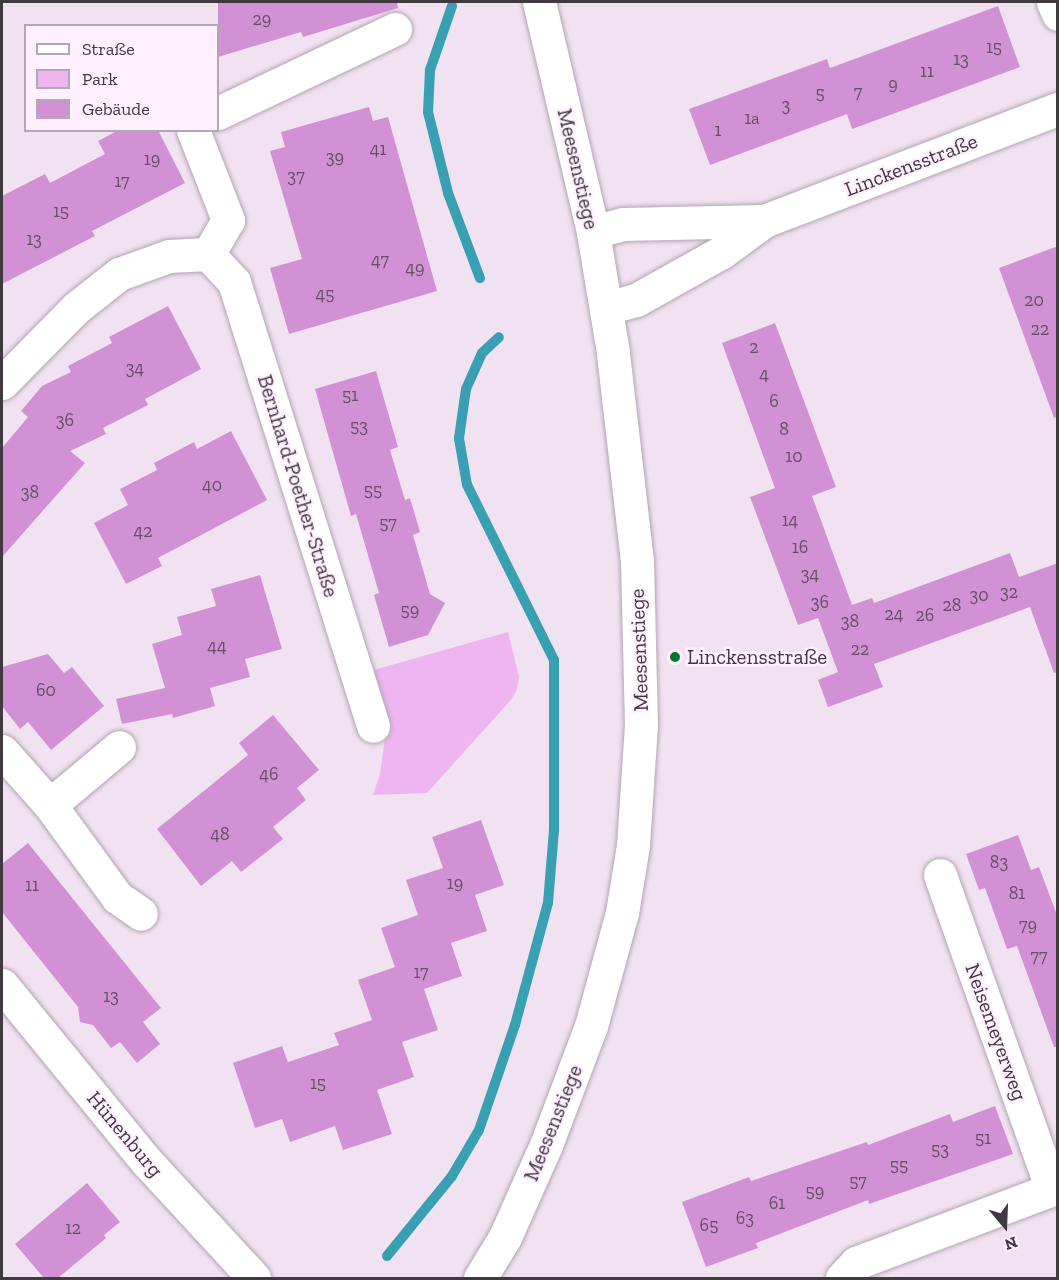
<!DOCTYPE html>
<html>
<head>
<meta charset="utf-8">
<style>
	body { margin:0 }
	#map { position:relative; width:1059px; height:1280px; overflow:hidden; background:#f1e2f1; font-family:"Zilla Slab",serif }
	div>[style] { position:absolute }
	.green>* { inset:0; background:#eeb5f0 }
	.stream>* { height:10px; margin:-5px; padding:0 5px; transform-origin:5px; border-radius:5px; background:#399fb3 }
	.building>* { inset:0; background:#d391d5 }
	.roads { filter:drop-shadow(0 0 2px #b3a5b3) drop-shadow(0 0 2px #b3a5b3) }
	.minor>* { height:33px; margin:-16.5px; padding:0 16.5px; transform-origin:16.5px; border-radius:16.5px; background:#fff }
	.dots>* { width:16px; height:16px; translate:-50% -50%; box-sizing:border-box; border:3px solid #fff0ff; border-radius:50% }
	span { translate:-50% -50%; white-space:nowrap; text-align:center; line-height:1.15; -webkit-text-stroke:5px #fff0ff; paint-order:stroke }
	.number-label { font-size:18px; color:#655065 }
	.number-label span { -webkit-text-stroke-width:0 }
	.street-label { font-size:21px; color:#403a40 }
	.poi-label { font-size:21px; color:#403a40 }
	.left { translate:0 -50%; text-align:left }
	.frame { position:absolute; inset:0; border:3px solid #403a40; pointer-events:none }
	.legend { position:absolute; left:24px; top:24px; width:195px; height:108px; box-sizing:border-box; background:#fff0ff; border:2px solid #b3a7b3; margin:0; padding:8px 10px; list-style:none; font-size:18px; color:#403a40 }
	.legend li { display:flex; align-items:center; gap:12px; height:30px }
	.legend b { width:30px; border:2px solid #b3a7b3 }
	.north { position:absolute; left:975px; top:1196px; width:60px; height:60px; -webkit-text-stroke:4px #fff0ff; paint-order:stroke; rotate:161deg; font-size:16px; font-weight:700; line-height:24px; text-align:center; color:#403a40 }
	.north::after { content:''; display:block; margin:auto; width:21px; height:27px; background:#403a40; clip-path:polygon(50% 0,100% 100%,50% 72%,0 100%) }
</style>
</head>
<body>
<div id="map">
	<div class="green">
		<div style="clip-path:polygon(508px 632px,519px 677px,517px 690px,510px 701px,427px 793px,373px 795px,380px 774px,385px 738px,383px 716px,370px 671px)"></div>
	</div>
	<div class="stream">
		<div style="left:452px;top:6px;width:68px;rotate:109deg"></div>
		<div style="left:430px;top:70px;width:42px;rotate:92.7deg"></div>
		<div style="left:428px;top:112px;width:83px;rotate:76.1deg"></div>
		<div style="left:448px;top:193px;width:91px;rotate:69.4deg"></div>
		<div style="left:387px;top:1256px;width:103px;rotate:-50.9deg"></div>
		<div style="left:452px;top:1176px;width:53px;rotate:-59.6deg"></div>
		<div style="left:479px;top:1130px;width:111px;rotate:-71.1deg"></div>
		<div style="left:515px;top:1025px;width:126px;rotate:-74.9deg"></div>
		<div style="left:548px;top:903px;width:73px;rotate:-85.3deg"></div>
		<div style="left:554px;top:830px;width:170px;rotate:-90deg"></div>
		<div style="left:554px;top:660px;width:195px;rotate:-116.4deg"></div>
		<div style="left:467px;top:485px;width:48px;rotate:-99.7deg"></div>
		<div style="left:459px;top:438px;width:49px;rotate:-81.9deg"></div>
		<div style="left:466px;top:389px;width:39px;rotate:-66deg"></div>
		<div style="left:482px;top:353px;width:23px;rotate:-43deg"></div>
	</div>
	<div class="building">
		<div style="clip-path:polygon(218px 2px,397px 2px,398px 8px,303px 37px,301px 32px,218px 57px)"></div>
		<div style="clip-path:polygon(998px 6px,1020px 67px,852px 129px,847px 114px,710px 165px,689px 109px,827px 59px,830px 68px)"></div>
		<div style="clip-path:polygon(369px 107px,373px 121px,388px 117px,437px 291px,289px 334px,270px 268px,302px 259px,270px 151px,285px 147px,281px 132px)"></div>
		<div style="clip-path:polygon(119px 130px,158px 130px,185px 183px,92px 231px,95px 236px,2px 284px,2px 196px,45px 174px,50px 183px,105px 154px,98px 141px)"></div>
		<div style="clip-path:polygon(1058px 246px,1058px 417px,1054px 418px,999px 268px)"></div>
		<div style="clip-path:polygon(168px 306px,201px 369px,145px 399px,148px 405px,103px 428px,106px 434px,70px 451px,85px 463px,2px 557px,2px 448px,28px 417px,21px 411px,42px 386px,71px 372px,68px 366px,112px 343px,109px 337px)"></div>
		<div style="clip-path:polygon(775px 323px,836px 487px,812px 496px,852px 605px,872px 598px,874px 603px,1010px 553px,1019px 577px,1058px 563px,1058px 672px,1054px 673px,1030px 607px,874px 664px,883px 687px,828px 707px,818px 680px,838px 672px,818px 618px,798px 625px,750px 497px,775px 488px,722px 343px)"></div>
		<div style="clip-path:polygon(376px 371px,398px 447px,390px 450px,405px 500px,410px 498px,420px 532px,413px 535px,430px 594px,445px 603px,428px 635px,389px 647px,374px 595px,379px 593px,356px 514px,351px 516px,315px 389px)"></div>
		<div style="clip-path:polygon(231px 431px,267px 500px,158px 558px,162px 566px,126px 584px,94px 523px,128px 505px,120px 489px,157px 470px,154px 463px,194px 442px,197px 449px)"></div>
		<div style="clip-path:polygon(260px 575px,282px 649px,245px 659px,250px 677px,210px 688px,215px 706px,173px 718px,172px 714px,122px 724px,116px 699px,165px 688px,152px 644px,182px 635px,177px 617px,216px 606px,211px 589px)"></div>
		<div style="clip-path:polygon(48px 654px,64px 673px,72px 667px,104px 706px,51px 750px,28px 722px,20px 729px,2px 706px,2px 667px)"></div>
		<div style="clip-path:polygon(273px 715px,319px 770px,297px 788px,306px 800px,273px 827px,283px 839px,241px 872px,232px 861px,201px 886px,157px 829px,248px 755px,239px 743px)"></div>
		<div style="clip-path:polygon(481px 820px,504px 885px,475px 895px,487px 931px,451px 943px,462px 976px,424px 989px,438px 1030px,402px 1042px,414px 1077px,377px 1090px,392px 1134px,343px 1150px,335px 1126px,290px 1142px,282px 1119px,255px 1128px,233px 1063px,282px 1046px,288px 1062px,339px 1045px,334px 1033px,372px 1020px,358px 980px,395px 967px,381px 928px,418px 915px,406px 880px,443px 868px,432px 837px)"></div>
		<div style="clip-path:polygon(1018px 835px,1031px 870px,1039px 867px,1058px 918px,1058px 1047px,1054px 1047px,1017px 946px,1007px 949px,985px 888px,979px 890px,966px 854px)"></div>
		<div style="clip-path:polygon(28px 843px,161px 1008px,143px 1022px,160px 1044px,137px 1063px,120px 1042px,111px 1048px,93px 1025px,80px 1022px,78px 1007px,2px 912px,2px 864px)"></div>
		<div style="clip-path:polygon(995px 1106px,1013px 1154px,869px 1204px,868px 1200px,756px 1243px,758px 1248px,706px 1267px,682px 1202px,749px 1177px,751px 1181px,867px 1142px,868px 1145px,950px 1114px,953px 1122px)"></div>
		<div style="clip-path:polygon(87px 1183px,120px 1222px,104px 1235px,106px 1238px,58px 1278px,44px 1278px,15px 1244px)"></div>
	</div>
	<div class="roads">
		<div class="minor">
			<div style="left:1053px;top:2px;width:13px;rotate:67deg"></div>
			<div style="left:218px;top:113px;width:196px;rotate:-25.4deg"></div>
			<div style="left:193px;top:130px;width:97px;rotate:68.7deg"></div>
			<div style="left:228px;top:220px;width:39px;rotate:120deg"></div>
			<div style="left:208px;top:254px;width:38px;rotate:47deg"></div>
			<div style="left:234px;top:282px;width:465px;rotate:72.6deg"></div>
			<div style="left:593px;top:232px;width:30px;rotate:-15deg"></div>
			<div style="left:622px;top:224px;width:142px;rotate:-1.2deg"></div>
			<div style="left:606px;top:308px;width:31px;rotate:-15deg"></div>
			<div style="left:636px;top:300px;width:98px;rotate:-29.2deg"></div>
			<div style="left:722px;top:252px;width:52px;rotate:-36.4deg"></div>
			<div style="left:764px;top:221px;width:315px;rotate:-20.9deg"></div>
			<div style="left:2px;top:383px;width:105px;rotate:-45.4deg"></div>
			<div style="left:76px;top:308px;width:55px;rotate:-38.3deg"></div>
			<div style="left:119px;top:274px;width:53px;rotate:-19.8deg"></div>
			<div style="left:169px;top:256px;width:39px;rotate:-3deg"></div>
			<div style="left:2px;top:751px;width:72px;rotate:48.4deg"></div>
			<div style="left:50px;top:805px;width:114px;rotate:53.9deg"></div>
			<div style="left:117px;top:897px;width:29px;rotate:35deg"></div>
			<div style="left:50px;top:805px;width:90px;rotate:-40deg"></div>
			<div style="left:940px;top:875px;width:333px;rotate:70.4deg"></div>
			<div style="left:2px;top:985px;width:229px;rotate:50.7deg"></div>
			<div style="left:147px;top:1162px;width:158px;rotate:47.3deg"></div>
			<div style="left:480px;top:1278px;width:48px;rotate:-58.6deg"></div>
			<div style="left:505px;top:1237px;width:101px;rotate:-66deg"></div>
			<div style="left:546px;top:1145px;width:127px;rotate:-69.3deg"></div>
			<div style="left:591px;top:1026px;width:117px;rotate:-74.7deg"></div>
			<div style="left:622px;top:913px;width:69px;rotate:-80.8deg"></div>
			<div style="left:633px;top:845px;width:120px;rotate:-86.2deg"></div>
			<div style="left:641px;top:725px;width:164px;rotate:-91.4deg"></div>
			<div style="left:637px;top:561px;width:210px;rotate:-96.6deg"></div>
			<div style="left:613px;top:352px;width:122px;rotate:-99.5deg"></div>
			<div style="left:593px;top:232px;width:236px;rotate:-103.2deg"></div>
			<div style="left:842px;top:1278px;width:21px;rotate:-47deg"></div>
			<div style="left:856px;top:1263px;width:216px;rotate:-20.6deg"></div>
		</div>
	</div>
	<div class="dots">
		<div style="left:675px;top:657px;background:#02762b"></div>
	</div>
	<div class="number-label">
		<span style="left:262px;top:19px">29</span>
		<span style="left:994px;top:47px">15</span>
		<span style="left:961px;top:59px">13</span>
		<span style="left:927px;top:71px">11</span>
		<span style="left:893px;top:84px">9</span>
		<span style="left:858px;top:92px">7</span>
		<span style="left:820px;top:93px">5</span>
		<span style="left:786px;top:105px">3</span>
		<span style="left:752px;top:118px">1a</span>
		<span style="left:718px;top:130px">1</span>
		<span style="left:378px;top:149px">41</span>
		<span style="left:335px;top:157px">39</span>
		<span style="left:152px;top:159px">19</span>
		<span style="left:296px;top:176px">37</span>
		<span style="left:122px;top:181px">17</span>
		<span style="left:61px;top:211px">15</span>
		<span style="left:34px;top:239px">13</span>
		<span style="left:380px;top:260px">47</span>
		<span style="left:415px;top:268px">49</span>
		<span style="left:325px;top:294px">45</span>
		<span style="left:1034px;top:300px">20</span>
		<span style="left:1040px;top:329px">22</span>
		<span style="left:754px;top:347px">2</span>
		<span style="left:135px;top:368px">34</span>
		<span style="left:764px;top:374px">4</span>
		<span style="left:350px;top:395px">51</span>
		<span style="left:774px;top:401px">6</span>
		<span style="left:65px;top:420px">36</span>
		<span style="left:359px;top:426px">53</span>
		<span style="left:784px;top:429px">8</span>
		<span style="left:794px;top:456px">10</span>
		<span style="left:212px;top:485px">40</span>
		<span style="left:373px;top:490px">55</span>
		<span style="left:30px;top:492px">38</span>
		<span style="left:790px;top:520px">14</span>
		<span style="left:388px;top:523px">57</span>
		<span style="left:143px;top:531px">42</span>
		<span style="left:800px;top:547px">16</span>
		<span style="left:810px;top:574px">34</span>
		<span style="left:1009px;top:592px">32</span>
		<span style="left:979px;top:595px">30</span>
		<span style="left:820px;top:602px">36</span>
		<span style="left:952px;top:605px">28</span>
		<span style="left:410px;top:610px">59</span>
		<span style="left:894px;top:614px">24</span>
		<span style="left:925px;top:615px">26</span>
		<span style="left:850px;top:621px">38</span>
		<span style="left:217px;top:646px">44</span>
		<span style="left:860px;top:649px">22</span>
		<span style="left:46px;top:690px">60</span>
		<span style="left:269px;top:774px">46</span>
		<span style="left:220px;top:834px">48</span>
		<span style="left:999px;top:862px">83</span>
		<span style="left:455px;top:883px">19</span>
		<span style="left:32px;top:885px">11</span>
		<span style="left:1017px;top:893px">81</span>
		<span style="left:1028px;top:925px">79</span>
		<span style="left:1039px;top:956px">77</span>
		<span style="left:421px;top:972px">17</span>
		<span style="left:111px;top:996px">13</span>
		<span style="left:318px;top:1083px">15</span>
		<span style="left:983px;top:1138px">51</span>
		<span style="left:940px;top:1149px">53</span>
		<span style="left:899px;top:1165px">55</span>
		<span style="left:858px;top:1181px">57</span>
		<span style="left:815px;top:1191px">59</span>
		<span style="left:777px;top:1203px">61</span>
		<span style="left:745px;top:1218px">63</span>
		<span style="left:709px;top:1225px">65</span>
		<span style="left:73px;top:1228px">12</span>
	</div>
	<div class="street-label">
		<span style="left:911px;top:165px;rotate:-21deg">Linckensstraße</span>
		<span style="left:578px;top:169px;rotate:77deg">Meesenstiege</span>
		<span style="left:298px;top:486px;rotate:73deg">Bernhard-Poether-Straße</span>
		<span style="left:639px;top:650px;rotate:-92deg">Meesenstiege</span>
		<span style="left:996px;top:1032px;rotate:70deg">Neisemeyerweg</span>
		<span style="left:553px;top:1123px;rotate:-68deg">Meesenstiege</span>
		<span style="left:125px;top:1134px;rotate:50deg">Hünenburg</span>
	</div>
	<div class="poi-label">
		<span class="left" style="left:687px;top:657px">Linckensstraße</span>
	</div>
	<div class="frame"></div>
	<ul class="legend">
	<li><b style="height:8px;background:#fff"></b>Straße</li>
	<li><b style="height:16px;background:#eeb5f0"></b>Park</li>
	<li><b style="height:16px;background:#d391d5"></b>Gebäude</li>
	</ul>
	<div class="north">N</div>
</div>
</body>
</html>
